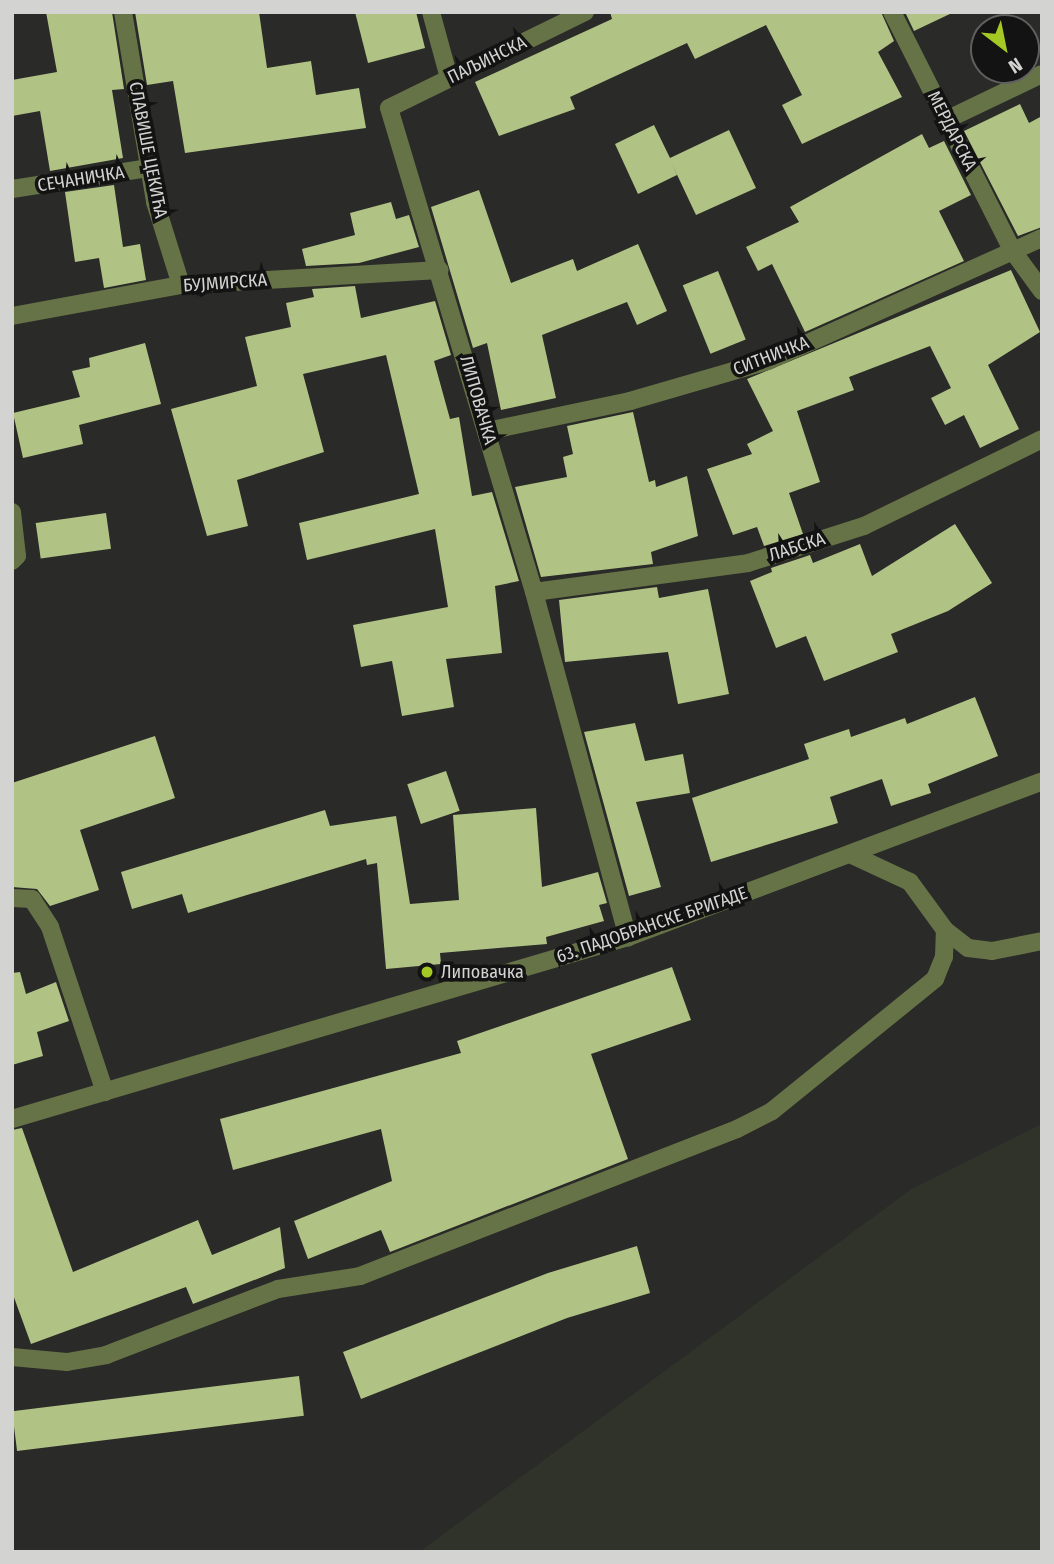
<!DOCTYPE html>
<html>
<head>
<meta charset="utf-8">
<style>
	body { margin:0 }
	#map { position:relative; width:1054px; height:1564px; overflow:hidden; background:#2a2a28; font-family:"Fira Sans Condensed",sans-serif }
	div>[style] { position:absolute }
	.built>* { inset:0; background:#30332a }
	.building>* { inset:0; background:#b0c385; transform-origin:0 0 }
	.minor>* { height:18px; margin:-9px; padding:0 9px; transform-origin:9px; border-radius:9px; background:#667347 }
	.dots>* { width:19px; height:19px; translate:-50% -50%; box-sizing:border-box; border:4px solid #121312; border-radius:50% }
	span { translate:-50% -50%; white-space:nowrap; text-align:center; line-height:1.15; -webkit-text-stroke:7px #121312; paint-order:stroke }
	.street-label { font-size:18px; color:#d3d3d2 }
	.poi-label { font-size:18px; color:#d3d3d2 }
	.left { translate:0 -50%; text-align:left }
	.frame { position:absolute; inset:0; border:14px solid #d3d3d2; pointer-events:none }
	.north { position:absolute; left:970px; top:14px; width:70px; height:70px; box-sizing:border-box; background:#121312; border:2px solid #5f605f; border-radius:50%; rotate:148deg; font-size:19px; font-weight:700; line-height:28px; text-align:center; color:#d3d3d2 }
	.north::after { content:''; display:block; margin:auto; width:24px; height:32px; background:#a4c824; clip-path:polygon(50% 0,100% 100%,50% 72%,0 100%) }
</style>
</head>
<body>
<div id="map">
	<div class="built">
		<div style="clip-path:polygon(1042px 1124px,1042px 1552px,419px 1552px,910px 1190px)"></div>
	</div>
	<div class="building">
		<div style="clip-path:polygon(46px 12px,112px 12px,124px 89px,112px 90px,123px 158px,50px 171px,40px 111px,12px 116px,12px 80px,57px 72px)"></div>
		<div style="clip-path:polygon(135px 12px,259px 12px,267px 68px,311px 61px,316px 95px,359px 88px,366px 128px,185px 153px,173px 81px,147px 85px)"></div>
		<div style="clip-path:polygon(355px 12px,416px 12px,425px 48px,368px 63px)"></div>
		<div style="clip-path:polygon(610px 12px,881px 12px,894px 41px,878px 52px,902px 97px,802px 144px,782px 105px,802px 95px,766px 25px,695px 59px,687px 43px,570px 97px,575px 109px,499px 136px,475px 82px,612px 19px)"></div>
		<div style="clip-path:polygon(905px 12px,954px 12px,914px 31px)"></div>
		<div style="clip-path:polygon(1020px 104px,1029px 123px,1042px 116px,1042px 227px,1018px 236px,964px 131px)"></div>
		<div style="clip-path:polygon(654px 125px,670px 158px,729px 130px,756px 188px,696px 215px,672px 164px,677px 175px,638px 194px,615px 144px)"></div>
		<div style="clip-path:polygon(922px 134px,929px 148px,944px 141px,971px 195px,939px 211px,964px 261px,805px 332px,772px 264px,758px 271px,746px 247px,799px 222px,790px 207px)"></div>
		<div style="clip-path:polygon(114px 185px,123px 247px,140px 244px,146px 280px,104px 288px,99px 258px,75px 262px,65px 192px)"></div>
		<div style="clip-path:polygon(479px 190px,511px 283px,573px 259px,577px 271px,638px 244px,667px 311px,637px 325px,627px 302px,542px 335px,556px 398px,501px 410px,487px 343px,473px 348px,431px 207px)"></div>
		<div style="clip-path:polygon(391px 202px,396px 219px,409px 215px,419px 247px,359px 263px,306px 266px,302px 249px,355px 235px,350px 213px)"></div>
		<div style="clip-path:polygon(1011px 270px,1040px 332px,988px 365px,1019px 429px,980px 448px,964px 415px,945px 425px,931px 398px,951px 388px,930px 346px,849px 377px,854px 390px,797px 411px,820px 482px,789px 493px,803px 534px,764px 546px,757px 527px,733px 535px,707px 469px,752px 454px,747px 444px,773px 431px,747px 379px)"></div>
		<div style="left:718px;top:271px;width:74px;height:38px;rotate:68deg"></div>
		<div style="clip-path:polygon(355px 286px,361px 318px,435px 301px,451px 355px,434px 361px,450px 419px,459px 417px,472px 496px,492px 492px,519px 581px,495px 586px,502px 653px,446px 659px,454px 707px,402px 716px,392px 661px,361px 667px,353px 625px,448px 607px,435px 529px,307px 560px,299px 523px,419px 494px,386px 355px,303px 374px,324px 452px,237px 480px,248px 526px,207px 536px,171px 409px,257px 386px,245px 337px,291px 327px,286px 303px,314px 297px,312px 289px)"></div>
		<div style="clip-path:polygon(145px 343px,161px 404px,79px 425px,83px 444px,23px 458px,13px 413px,80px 397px,72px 371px,90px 367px,89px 358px)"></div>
		<div style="clip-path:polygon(633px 412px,649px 482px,655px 480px,656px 487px,687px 476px,698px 536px,651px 552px,653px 564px,541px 577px,515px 487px,567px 477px,563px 457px,573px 454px,567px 426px)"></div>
		<div style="left:106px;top:513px;width:36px;height:71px;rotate:82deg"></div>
		<div style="clip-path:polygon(955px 524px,992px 583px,948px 611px,891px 634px,898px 652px,824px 681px,806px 636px,776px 648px,750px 581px,772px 572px,771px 568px,810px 555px,813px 563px,860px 544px,872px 576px)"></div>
		<div style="clip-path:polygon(657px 587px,659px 598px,708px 589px,729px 694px,678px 704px,668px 652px,565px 662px,559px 600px)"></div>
		<div style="clip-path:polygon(975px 697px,998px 756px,928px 784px,931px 793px,891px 806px,882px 779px,830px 797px,838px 823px,711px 862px,692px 798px,809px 759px,804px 744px,849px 729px,851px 737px,905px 718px,907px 724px)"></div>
		<div style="clip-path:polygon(635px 723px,645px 761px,683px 754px,690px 793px,636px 802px,661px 887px,629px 896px,584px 732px)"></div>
		<div style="clip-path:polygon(155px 736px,175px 798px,80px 830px,99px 890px,50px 906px,37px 889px,12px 887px,12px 783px)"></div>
		<div style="left:446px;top:771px;width:42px;height:41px;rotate:71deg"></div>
		<div style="clip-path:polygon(536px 808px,542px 887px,598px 872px,607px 903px,599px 905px,604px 921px,546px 937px,547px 944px,440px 953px,441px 964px,386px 969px,377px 863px,367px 865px,366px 859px,188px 913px,182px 894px,132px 909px,121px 872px,325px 810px,330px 826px,396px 816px,410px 904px,459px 900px,453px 815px)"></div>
		<div style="clip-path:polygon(672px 967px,691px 1020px,591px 1054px,628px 1159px,390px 1252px,381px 1230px,308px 1259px,294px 1221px,392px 1181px,381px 1129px,233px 1170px,220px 1119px,461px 1053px,457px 1041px)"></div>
		<div style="clip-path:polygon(20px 972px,26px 994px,56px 982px,69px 1021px,37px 1032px,43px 1056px,12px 1065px,12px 973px)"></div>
		<div style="clip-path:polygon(22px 1128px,73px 1272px,198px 1220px,212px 1255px,280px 1227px,285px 1268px,193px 1304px,186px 1287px,31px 1344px,12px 1292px,12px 1130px)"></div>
		<div style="clip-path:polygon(637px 1246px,650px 1293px,567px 1318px,361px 1399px,343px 1352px,548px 1273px)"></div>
		<div style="left:299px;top:1376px;width:40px;height:289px;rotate:83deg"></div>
	</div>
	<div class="minor">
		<div style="left:123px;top:12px;width:193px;rotate:80.4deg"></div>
		<div style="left:155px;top:202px;width:87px;rotate:72.6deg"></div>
		<div style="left:431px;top:12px;width:68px;rotate:74.7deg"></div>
		<div style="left:585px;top:12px;width:218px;rotate:153.9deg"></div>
		<div style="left:389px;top:108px;width:505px;rotate:73.32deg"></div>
		<div style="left:534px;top:592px;width:358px;rotate:74.8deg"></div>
		<div style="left:892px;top:12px;width:267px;rotate:63.2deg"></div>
		<div style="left:1012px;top:250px;width:51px;rotate:53.8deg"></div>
		<div style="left:946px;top:120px;width:106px;rotate:-25.6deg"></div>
		<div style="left:12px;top:189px;width:139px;rotate:-8.7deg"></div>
		<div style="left:12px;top:316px;width:172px;rotate:-10.4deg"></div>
		<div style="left:181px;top:285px;width:259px;rotate:-3.3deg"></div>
		<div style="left:487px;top:431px;width:146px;rotate:-11.8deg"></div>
		<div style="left:630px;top:401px;width:144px;rotate:-16.2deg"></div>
		<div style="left:768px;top:361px;width:300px;rotate:-24.2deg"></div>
		<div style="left:12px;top:512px;width:44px;rotate:83.5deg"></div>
		<div style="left:17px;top:556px;width:7px;rotate:135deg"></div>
		<div style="left:534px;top:592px;width:216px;rotate:-7.7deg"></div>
		<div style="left:748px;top:563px;width:122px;rotate:-17.7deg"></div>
		<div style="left:864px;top:526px;width:198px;rotate:-26deg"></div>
		<div style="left:850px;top:854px;width:66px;rotate:25deg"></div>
		<div style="left:910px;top:882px;width:59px;rotate:53.9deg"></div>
		<div style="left:945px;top:930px;width:29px;rotate:38deg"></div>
		<div style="left:968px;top:948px;width:24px;rotate:7deg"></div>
		<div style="left:992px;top:951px;width:51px;rotate:-11.3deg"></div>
		<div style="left:12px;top:898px;width:20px;rotate:3deg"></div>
		<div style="left:32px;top:899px;width:33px;rotate:57deg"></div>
		<div style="left:50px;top:927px;width:174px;rotate:71.6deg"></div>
		<div style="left:12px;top:1119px;width:642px;rotate:-16.46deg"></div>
		<div style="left:628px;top:937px;width:442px;rotate:-20.6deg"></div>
		<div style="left:12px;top:1357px;width:55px;rotate:5.2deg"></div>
		<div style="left:67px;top:1362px;width:40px;rotate:-10deg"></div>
		<div style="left:106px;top:1355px;width:184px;rotate:-21deg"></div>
		<div style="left:278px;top:1289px;width:83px;rotate:-9deg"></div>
		<div style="left:360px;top:1276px;width:405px;rotate:-21.3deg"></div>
		<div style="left:737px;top:1129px;width:39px;rotate:-27deg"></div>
		<div style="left:772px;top:1111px;width:210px;rotate:-39deg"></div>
		<div style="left:935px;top:979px;width:24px;rotate:-68deg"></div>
		<div style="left:944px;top:957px;width:27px;rotate:-88deg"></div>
	</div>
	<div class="dots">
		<div style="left:427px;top:972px;background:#a4c824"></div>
	</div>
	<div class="street-label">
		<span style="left:487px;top:60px;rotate:-26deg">ПАЉИНСКА</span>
		<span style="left:952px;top:131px;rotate:63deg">МЕРДАРСКА</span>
		<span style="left:148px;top:150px;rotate:79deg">СЛАВИШЕ ЦЕКИЋА</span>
		<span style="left:81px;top:179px;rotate:-9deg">СЕЧАНИЧКА</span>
		<span style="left:225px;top:283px;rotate:-4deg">БУЈМИРСКА</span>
		<span style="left:771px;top:356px;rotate:-21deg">СИТНИЧКА</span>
		<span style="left:478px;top:400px;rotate:74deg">ЛИПОВАЧКА</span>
		<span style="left:797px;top:547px;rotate:-18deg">ЛАБСКА</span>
		<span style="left:652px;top:925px;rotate:-19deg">63. ПАДОБРАНСКЕ БРИГАДЕ</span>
	</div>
	<div class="poi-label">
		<span class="left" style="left:441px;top:972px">Липовачка</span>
	</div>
	<div class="frame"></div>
	<div class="north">N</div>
</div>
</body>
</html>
